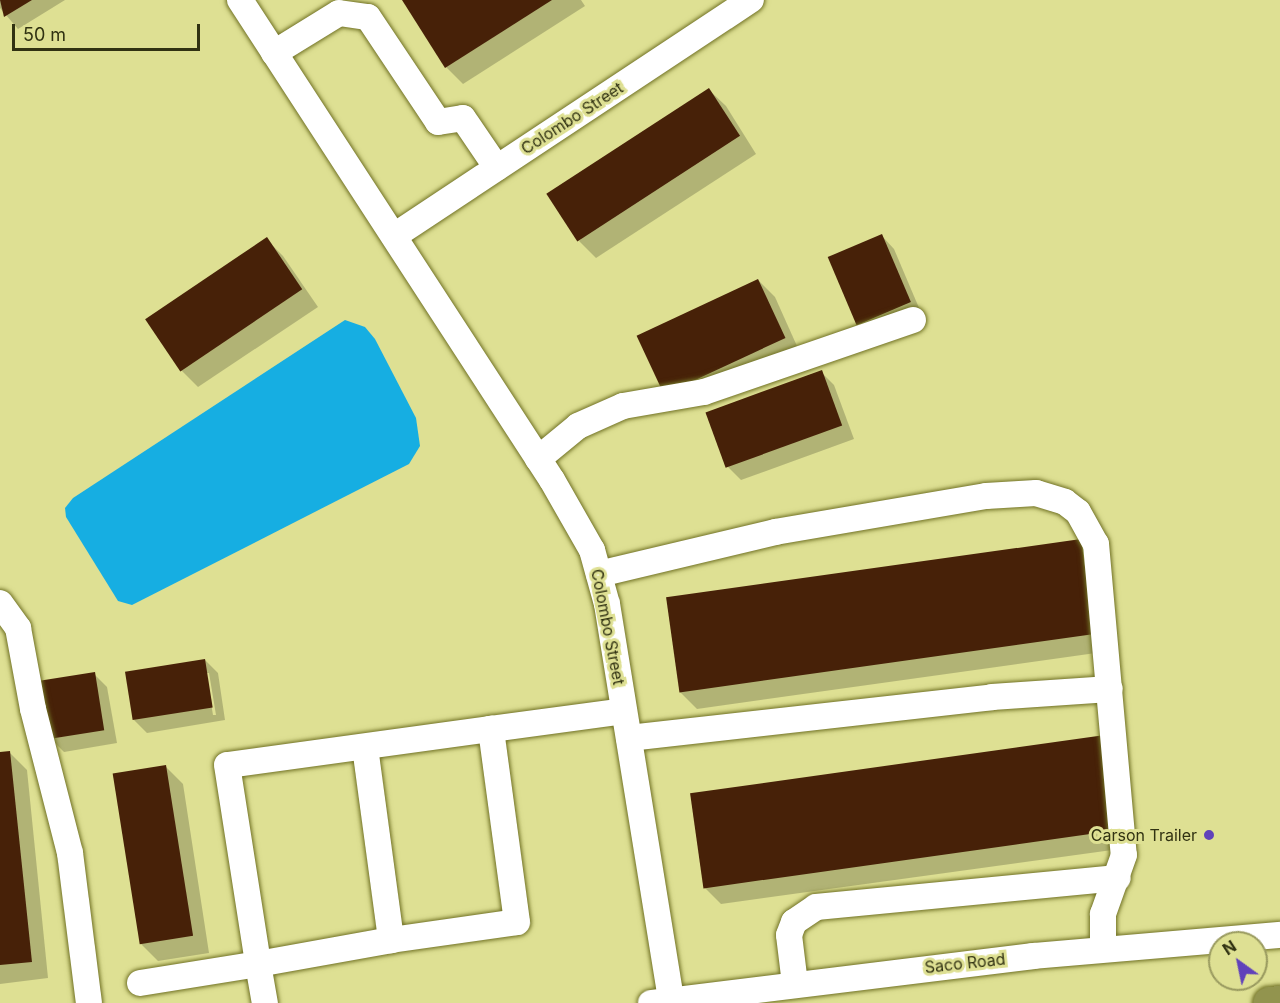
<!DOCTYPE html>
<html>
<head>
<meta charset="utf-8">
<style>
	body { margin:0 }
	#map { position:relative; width:1280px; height:1003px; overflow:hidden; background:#dee093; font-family:Inter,sans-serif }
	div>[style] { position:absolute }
	.water>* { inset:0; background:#16aee2 }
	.shadow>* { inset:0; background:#0003 }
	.building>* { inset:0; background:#472108; transform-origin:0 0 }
	.roads { filter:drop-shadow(0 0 2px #717225) drop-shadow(0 0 2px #717225) }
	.minor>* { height:26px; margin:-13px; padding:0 13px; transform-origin:13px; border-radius:13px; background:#fff }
	.highway>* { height:33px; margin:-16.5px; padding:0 16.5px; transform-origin:16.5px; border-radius:16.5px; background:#92944e }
	.dots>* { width:16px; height:16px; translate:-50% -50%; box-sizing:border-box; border:3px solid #dee093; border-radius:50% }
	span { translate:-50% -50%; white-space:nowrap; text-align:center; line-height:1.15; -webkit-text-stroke:6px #dee093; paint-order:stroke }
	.street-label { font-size:16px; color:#313212 }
	.poi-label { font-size:16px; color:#313212 }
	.right { translate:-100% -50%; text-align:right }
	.north { position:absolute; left:1208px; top:931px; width:60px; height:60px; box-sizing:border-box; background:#dee093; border:2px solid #999a5f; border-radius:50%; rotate:327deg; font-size:16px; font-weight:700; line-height:24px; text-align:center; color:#313212 }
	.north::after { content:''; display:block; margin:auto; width:21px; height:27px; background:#6042ba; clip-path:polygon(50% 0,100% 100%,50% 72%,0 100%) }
	.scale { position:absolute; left:12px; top:24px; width:188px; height:27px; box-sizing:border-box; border:3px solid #313212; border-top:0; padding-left:8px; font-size:18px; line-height:21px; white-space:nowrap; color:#313212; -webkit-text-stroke:4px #dee093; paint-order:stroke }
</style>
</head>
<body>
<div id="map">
	<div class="water">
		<div style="clip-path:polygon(345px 320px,365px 327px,375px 339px,416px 418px,420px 446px,409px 464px,132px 605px,118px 601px,66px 517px,65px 508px,73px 498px)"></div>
	</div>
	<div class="shadow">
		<div style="clip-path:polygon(0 0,65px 0,18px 29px,0 8px)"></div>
		<div style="clip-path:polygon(404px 0,581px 0,585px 6px,463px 84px,446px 67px)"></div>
		<div style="clip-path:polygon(709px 90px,726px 106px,756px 154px,596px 258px,579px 241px)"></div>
		<div style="clip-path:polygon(882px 236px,894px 249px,922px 315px,871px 336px,858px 323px)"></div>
		<div style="clip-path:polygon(266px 239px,283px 256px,318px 307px,198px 387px,181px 370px,147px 319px)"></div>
		<div style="clip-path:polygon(758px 280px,775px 297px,801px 355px,681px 409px,664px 392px)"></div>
		<div style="clip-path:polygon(821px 372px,834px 385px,854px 439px,741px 480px,728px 467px)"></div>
		<div style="clip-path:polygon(1080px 541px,1097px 558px,1110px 651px,697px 709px,680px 692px)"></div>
		<div style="clip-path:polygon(evenodd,205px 660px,218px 673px,225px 720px,147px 733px,134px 720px,205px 660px,206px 673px,209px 673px,216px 715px,213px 715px,206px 673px)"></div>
		<div style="clip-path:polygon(94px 674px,107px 687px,117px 743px,64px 752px,51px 739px)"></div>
		<div style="clip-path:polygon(10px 753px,27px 770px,48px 978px,0 984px,0 754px)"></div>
		<div style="clip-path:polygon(1122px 754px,1134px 847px,721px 904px,704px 887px)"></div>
		<div style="clip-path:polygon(166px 767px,183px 784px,209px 953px,158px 961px,141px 944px)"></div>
	</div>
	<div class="building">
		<div style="clip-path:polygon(0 0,32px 0,4px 17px)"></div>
		<div style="clip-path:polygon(402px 0,552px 0,445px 68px)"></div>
		<div style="left:709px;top:88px;width:57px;height:194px;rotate:57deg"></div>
		<div style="left:882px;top:234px;width:74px;height:59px;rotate:67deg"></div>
		<div style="left:267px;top:237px;width:63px;height:147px;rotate:56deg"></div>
		<div style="left:758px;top:279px;width:65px;height:134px;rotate:65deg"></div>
		<div style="left:822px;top:370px;width:59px;height:124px;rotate:70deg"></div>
		<div style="left:1081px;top:539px;width:96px;height:419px;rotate:82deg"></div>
		<div style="left:205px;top:659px;width:49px;height:81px;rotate:81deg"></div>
		<div style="left:95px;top:672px;width:59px;height:56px;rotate:81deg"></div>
		<div style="left:1105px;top:735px;width:96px;height:419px;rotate:82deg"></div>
		<div style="clip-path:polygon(10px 751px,32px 962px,0 965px,0 752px)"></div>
		<div style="left:166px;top:765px;width:173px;height:54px;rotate:81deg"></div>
	</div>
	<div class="roads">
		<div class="minor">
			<div style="left:240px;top:0;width:572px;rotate:56.98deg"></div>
			<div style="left:552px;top:480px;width:81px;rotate:60.3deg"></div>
			<div style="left:592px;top:550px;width:56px;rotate:74.5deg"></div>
			<div style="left:607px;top:604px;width:401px;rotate:80.8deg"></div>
			<div style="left:274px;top:53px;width:76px;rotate:-31.6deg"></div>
			<div style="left:339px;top:13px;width:29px;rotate:8deg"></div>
			<div style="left:368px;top:17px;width:126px;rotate:56.3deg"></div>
			<div style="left:438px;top:122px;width:25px;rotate:-9deg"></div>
			<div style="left:463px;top:118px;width:60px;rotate:55.8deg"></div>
			<div style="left:394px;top:236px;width:428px;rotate:-33.5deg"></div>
			<div style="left:538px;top:459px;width:52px;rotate:-39.5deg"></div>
			<div style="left:578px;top:426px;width:49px;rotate:-24deg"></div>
			<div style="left:623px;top:406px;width:82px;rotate:-9.8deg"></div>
			<div style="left:704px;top:392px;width:221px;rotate:-19deg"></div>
			<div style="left:599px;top:574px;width:181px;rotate:-13.4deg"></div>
			<div style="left:775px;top:532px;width:214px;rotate:-9.7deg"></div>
			<div style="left:986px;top:496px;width:50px;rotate:-3.4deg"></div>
			<div style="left:1036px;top:493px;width:30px;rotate:17deg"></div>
			<div style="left:1065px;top:502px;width:16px;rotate:38deg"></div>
			<div style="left:1078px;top:512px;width:37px;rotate:61deg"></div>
			<div style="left:1096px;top:544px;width:312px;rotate:84.9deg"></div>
			<div style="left:1124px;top:855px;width:63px;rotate:109.6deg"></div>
			<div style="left:1103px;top:914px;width:35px;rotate:90deg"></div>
			<div style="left:0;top:603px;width:31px;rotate:54deg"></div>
			<div style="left:18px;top:628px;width:82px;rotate:79.5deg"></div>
			<div style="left:33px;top:709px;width:149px;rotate:75.6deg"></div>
			<div style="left:70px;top:853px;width:151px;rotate:82.8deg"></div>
			<div style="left:491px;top:729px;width:134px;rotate:-7.7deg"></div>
			<div style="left:629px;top:738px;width:365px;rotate:-6.4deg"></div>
			<div style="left:992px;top:697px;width:118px;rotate:-3.9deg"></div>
			<div style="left:365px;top:747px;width:195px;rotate:82.3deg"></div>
			<div style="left:140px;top:983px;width:120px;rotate:-9.1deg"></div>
			<div style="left:258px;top:964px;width:135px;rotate:-10.2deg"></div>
			<div style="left:391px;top:940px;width:127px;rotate:-8.1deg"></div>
			<div style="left:517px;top:922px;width:195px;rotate:-97.7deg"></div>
			<div style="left:491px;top:729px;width:266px;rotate:172.2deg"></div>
			<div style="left:227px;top:765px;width:201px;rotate:81.1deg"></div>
			<div style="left:258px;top:964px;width:40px;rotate:80deg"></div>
			<div style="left:795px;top:984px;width:49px;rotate:-97deg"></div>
			<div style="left:789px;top:935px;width:14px;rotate:-69deg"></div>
			<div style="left:794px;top:922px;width:27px;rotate:-34deg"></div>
			<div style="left:816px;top:907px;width:303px;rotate:-5.5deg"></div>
			<div style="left:651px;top:1003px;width:385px;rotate:-7deg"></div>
			<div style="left:1033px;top:956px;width:248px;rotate:-4.9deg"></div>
		</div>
		<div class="highway">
			<div style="left:1269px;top:1003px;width:11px;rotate:-5deg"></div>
		</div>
	</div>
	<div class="dots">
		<div style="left:1209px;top:835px;background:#6042ba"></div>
	</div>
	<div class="street-label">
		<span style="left:572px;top:118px;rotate:-33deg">Colombo Street</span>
		<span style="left:608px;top:627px;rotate:79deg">Colombo Street</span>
		<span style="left:965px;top:963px;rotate:-6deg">Saco Road</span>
	</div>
	<div class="poi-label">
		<span class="right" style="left:1197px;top:835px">Carson Trailer</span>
	</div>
	<div class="north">N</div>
	<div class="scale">50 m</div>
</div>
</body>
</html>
